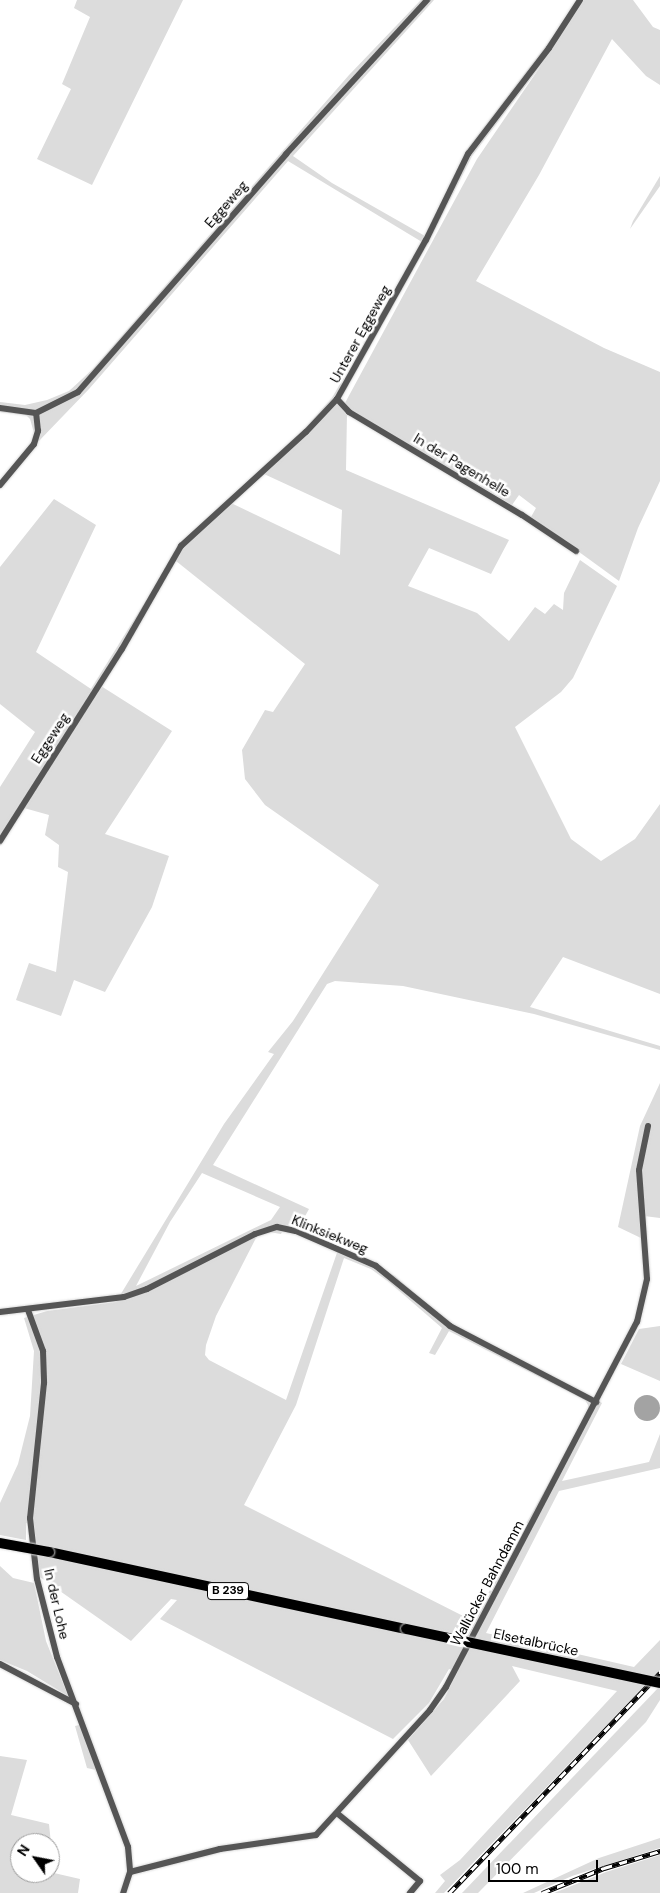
<!DOCTYPE html>
<html>
<head>
<meta charset="utf-8">
<style>
	body { margin:0 }
	#map { position:relative; width:660px; height:1893px; overflow:hidden; background:#fff; font-family:"DM Sans",sans-serif }
	div>[style] { position:absolute }
	.green>* { inset:0; background:#dcdcdc }
	.water>* { inset:0; background:#a3a3a3 }
	.round { border-radius:50% }
	.roads { filter:drop-shadow(0 0 1px #dbdbdb) drop-shadow(0 0 1px #dbdbdb) }
	.street>* { height:6px; margin:-3px; padding:0 3px; transform-origin:3px; border-radius:3px; background:#555 }
	.primary>* { height:10px; margin:-5px; padding:0 5px; transform-origin:5px; border-radius:5px; background:#000 }
	.rail>* { height:4.5px; margin-top:-2.25px; transform-origin:0; background:repeating-linear-gradient(90deg,#fff 0 8px,#000 0 16px); box-sizing:border-box; border-block:1px solid #000 }
	.bridges { filter:drop-shadow(0 0 1px #dbdbdb) drop-shadow(0 0 1px #dbdbdb) }
	.primary-bridge>* { height:10px; margin:-5px; padding:0 5px; transform-origin:5px; border-radius:5px; background:#000 }
	span { translate:-50% -50%; white-space:nowrap; text-align:center; line-height:1.15; -webkit-text-stroke:5px #fff; paint-order:stroke }
	.shield-label span { padding:1px 4px; background:#fff; border:1px solid; border-radius:4px; -webkit-text-stroke-width:0 }
	.shield-label { font-size:12px; color:#000; font-weight:700 }
	.street-label { font-size:14px; color:#000 }
	.north { position:absolute; left:10px; top:1833px; width:50px; height:50px; box-sizing:border-box; background:#fff; border:1px solid #999; border-radius:50%; rotate:303deg; font-size:14px; font-weight:700; line-height:20px; text-align:center; color:#000 }
	.north::after { content:''; display:block; margin:auto; width:18px; height:22px; background:#000; clip-path:polygon(50% 0,100% 100%,50% 72%,0 100%) }
	.scale { position:absolute; left:488px; top:1860px; width:110px; height:22px; box-sizing:border-box; border:2px solid #000; border-top:0; padding-left:6px; font-size:15px; line-height:18px; white-space:nowrap; color:#000; -webkit-text-stroke:4px #fff; paint-order:stroke }
</style>
</head>
<body>
<div id="map">
	<div class="green">
		<div style="clip-path:polygon(77px 0,183px 0,92px 185px,37px 159px,71px 89px,62px 84px,90px 17px,74px 8px)"></div>
		<div style="clip-path:polygon(evenodd,421px 0,434px 0,293px 156px,332px 183px,425px 236px,467px 149px,567px 18px,576px 0,633px 0,653px 27px,660px 30px,660px 85px,646px 76px,612px 39px,539px 175px,476px 281px,604px 348px,660px 372px,660px 481px,638px 528px,619px 581px,531px 517px,536px 508px,519px 495px,512px 505px,353px 412px,345px 403px,477px 159px,542px 64px,472px 156px,429px 242px,338px 404px,347px 413px,346px 470px,509px 540px,491px 574px,429px 548px,408px 586px,477px 613px,509px 641px,535px 607px,545px 614px,554px 604px,563px 610px,564px 593px,580px 560px,617px 586px,573px 678px,561px 692px,515px 727px,571px 839px,601px 861px,635px 839px,660px 804px,660px 994px,563px 957px,530px 1007px,660px 1046px,660px 1050px,534px 1014px,403px 986px,335px 981px,327px 984px,213px 1165px,309px 1209px,298px 1229px,285px 1226px,281px 1234px,269px 1232px,257px 1236px,216px 1316px,206px 1345px,205px 1355px,209px 1360px,286px 1400px,339px 1247px,395px 1276px,451px 1325px,602px 1403px,562px 1481px,649px 1462px,660px 1434px,660px 1468px,559px 1491px,486px 1633px,634px 1667px,660px 1640px,660px 1670px,444px 1893px,435px 1893px,445px 1881px,440px 1875px,460px 1860px,617px 1691px,512px 1666px,520px 1681px,431px 1776px,408px 1740px,444px 1699px,458px 1671px,449px 1669px,429px 1703px,393px 1739px,160px 1619px,177px 1600px,171px 1599px,131px 1641px,40px 1577px,34px 1525px,26px 1523px,26px 1540px,0 1535px,0 1503px,18px 1464px,30px 1416px,34px 1351px,24px 1318px,47px 1311px,116px 1302px,224px 1124px,274px 1054px,268px 1052px,293px 1021px,379px 885px,265px 805px,245px 779px,242px 750px,265px 710px,273px 712px,305px 664px,176px 561px,101px 686px,172px 731px,105px 834px,169px 856px,152px 907px,105px 992px,74px 980px,61px 1016px,16px 1000px,29px 963px,56px 972px,68px 872px,58px 867px,59px 845px,45px 835px,49px 815px,24px 808px,0 846px,0 787px,35px 732px,0 704px,0 567px,54px 499px,96px 525px,36px 652px,91px 689px,183px 541px,305px 428px,332px 398px,422px 242px,288px 161px,89px 389px,37px 443px,30px 419px,26px 415px,0 412px,0 402px,25px 405px,47px 400px,69px 391px,92px 370px,349px 75px,421px 0,264px 474px,342px 510px,340px 555px,231px 503px,264px 474px,421px 0,202px 1173px,280px 1207px,271px 1220px,136px 1286px,170px 1222px,202px 1173px,421px 0,344px 1258px,371px 1269px,389px 1282px,442px 1328px,429px 1353px,435px 1355px,449px 1331px,585px 1400px,588px 1405px,588px 1411px,473px 1621px,244px 1505px,296px 1405px,344px 1258px)"></div>
		<div style="clip-path:polygon(660px 176px,660px 186px,630px 229px,633px 221px)"></div>
		<div style="clip-path:polygon(660px 1083px,660px 1218px,644px 1216px,643px 1239px,618px 1227px,640px 1126px)"></div>
		<div style="clip-path:polygon(660px 1326px,660px 1381px,621px 1364px,639px 1329px)"></div>
		<div style="clip-path:polygon(0 1566px,13px 1578px,34px 1583px,46px 1641px,68px 1696px,27px 1671px,0 1660px)"></div>
		<div style="clip-path:polygon(660px 1686px,660px 1700px,646px 1722px,478px 1893px,462px 1893px)"></div>
		<div style="clip-path:polygon(79px 1725px,81px 1727px,96px 1770px,87px 1768px,75px 1726px)"></div>
		<div style="clip-path:polygon(evenodd,0 1756px,27px 1760px,11px 1815px,49px 1824px,54px 1873px,80px 1879px,78px 1893px,0 1893px,0 1756px,20px 1843px,50px 1843px,50px 1873px,20px 1873px,20px 1843px)"></div>
		<div style="clip-path:polygon(660px 1838px,660px 1848px,572px 1876px,534px 1893px,523px 1893px,599px 1858px)"></div>
		<div style="clip-path:polygon(660px 1855px,660px 1893px,554px 1893px,606px 1872px)"></div>
	</div>
	<div class="water">
		<div class="round" style="left:634px;top:1395px;width:26px;height:26px"></div>
	</div>
	<div class="roads">
		<div class="street">
			<div style="left:337px;top:399px;width:18px;rotate:47deg"></div>
			<div style="left:349px;top:412px;width:201px;rotate:30.8deg"></div>
			<div style="left:522px;top:515px;width:65px;rotate:33.7deg"></div>
			<div style="left:0;top:408px;width:36px;rotate:8deg"></div>
			<div style="left:36px;top:413px;width:47px;rotate:-26.6deg"></div>
			<div style="left:78px;top:392px;width:316px;rotate:-48.8deg"></div>
			<div style="left:286px;top:154px;width:209px;rotate:-47.5deg"></div>
			<div style="left:0;top:485px;width:53px;rotate:-50.3deg"></div>
			<div style="left:34px;top:444px;width:14px;rotate:-73deg"></div>
			<div style="left:38px;top:431px;width:18px;rotate:-96deg"></div>
			<div style="left:0;top:841px;width:227px;rotate:-57.6deg"></div>
			<div style="left:122px;top:649px;width:119px;rotate:-60.2deg"></div>
			<div style="left:181px;top:546px;width:169px;rotate:-42.4deg"></div>
			<div style="left:306px;top:432px;width:45px;rotate:-46.8deg"></div>
			<div style="left:337px;top:399px;width:182px;rotate:-60.8deg"></div>
			<div style="left:426px;top:240px;width:96px;rotate:-64deg"></div>
			<div style="left:468px;top:154px;width:133px;rotate:-52.6deg"></div>
			<div style="left:549px;top:48px;width:57px;rotate:-57.1deg"></div>
			<div style="left:28px;top:1310px;width:44px;rotate:69.9deg"></div>
			<div style="left:43px;top:1351px;width:32px;rotate:88deg"></div>
			<div style="left:44px;top:1383px;width:136px;rotate:95.9deg"></div>
			<div style="left:30px;top:1518px;width:61px;rotate:83.5deg"></div>
			<div style="left:37px;top:1579px;width:81px;rotate:75.6deg"></div>
			<div style="left:57px;top:1657px;width:203px;rotate:69.5deg"></div>
			<div style="left:128px;top:1847px;width:25px;rotate:85deg"></div>
			<div style="left:130px;top:1872px;width:22px;rotate:108deg"></div>
			<div style="left:0;top:1312px;width:125px;rotate:-6.9deg"></div>
			<div style="left:124px;top:1297px;width:24px;rotate:-19deg"></div>
			<div style="left:147px;top:1289px;width:121px;rotate:-27deg"></div>
			<div style="left:255px;top:1234px;width:23px;rotate:-18deg"></div>
			<div style="left:277px;top:1227px;width:19px;rotate:12deg"></div>
			<div style="left:296px;top:1231px;width:87px;rotate:23.6deg"></div>
			<div style="left:376px;top:1266px;width:95px;rotate:39deg"></div>
			<div style="left:450px;top:1326px;width:165px;rotate:27.5deg"></div>
			<div style="left:0;top:1664px;width:86px;rotate:27.8deg"></div>
			<div style="left:338px;top:1814px;width:106px;rotate:39.3deg"></div>
			<div style="left:420px;top:1881px;width:16px;rotate:130deg"></div>
			<div style="left:130px;top:1872px;width:93px;rotate:-14.3deg"></div>
			<div style="left:220px;top:1849px;width:97px;rotate:-8.3deg"></div>
			<div style="left:316px;top:1835px;width:169px;rotate:-47.6deg"></div>
			<div style="left:430px;top:1710px;width:28px;rotate:-55deg"></div>
			<div style="left:446px;top:1687px;width:412px;rotate:-62.4deg"></div>
			<div style="left:637px;top:1322px;width:44px;rotate:-76.9deg"></div>
			<div style="left:647px;top:1279px;width:109px;rotate:-94.2deg"></div>
			<div style="left:639px;top:1170px;width:45px;rotate:-78.4deg"></div>
		</div>
		<div class="primary">
			<div style="left:49px;top:1552px;width:365px;rotate:12.2deg"></div>
		</div>
	</div>
	<div class="rail">
		<div style="left:449px;top:1893px;width:305px;rotate:-46.2deg"></div>
		<div style="left:542px;top:1893px;width:67px;rotate:-22deg"></div>
		<div style="left:604px;top:1868px;width:59px;rotate:-16.9deg"></div>
	</div>
	<div class="bridges">
		<div class="primary-bridge">
			<div style="left:0;top:1543px;width:50px;rotate:10.4deg"></div>
			<div style="left:406px;top:1629px;width:260px;rotate:12deg"></div>
		</div>
	</div>
	<div class="shield-label">
		<span style="left:228px;top:1591px">B 239</span>
	</div>
	<div class="street-label">
		<span style="left:226px;top:204px;rotate:-49deg">Eggeweg</span>
		<span style="left:360px;top:334px;rotate:-61deg">Unterer Eggeweg</span>
		<span style="left:462px;top:465px;rotate:31deg">In der Pagenhelle</span>
		<span style="left:50px;top:738px;rotate:-57deg">Eggeweg</span>
		<span style="left:330px;top:1234px;rotate:22deg">Klinksiekweg</span>
		<span style="left:487px;top:1583px;rotate:-62deg">Wallücker Bahndamm</span>
		<span style="left:57px;top:1604px;rotate:77deg">In der Lohe</span>
		<span style="left:536px;top:1642px;rotate:12deg">Elsetalbrücke</span>
	</div>
	<div class="north">N</div>
	<div class="scale">100 m</div>
</div>
</body>
</html>
